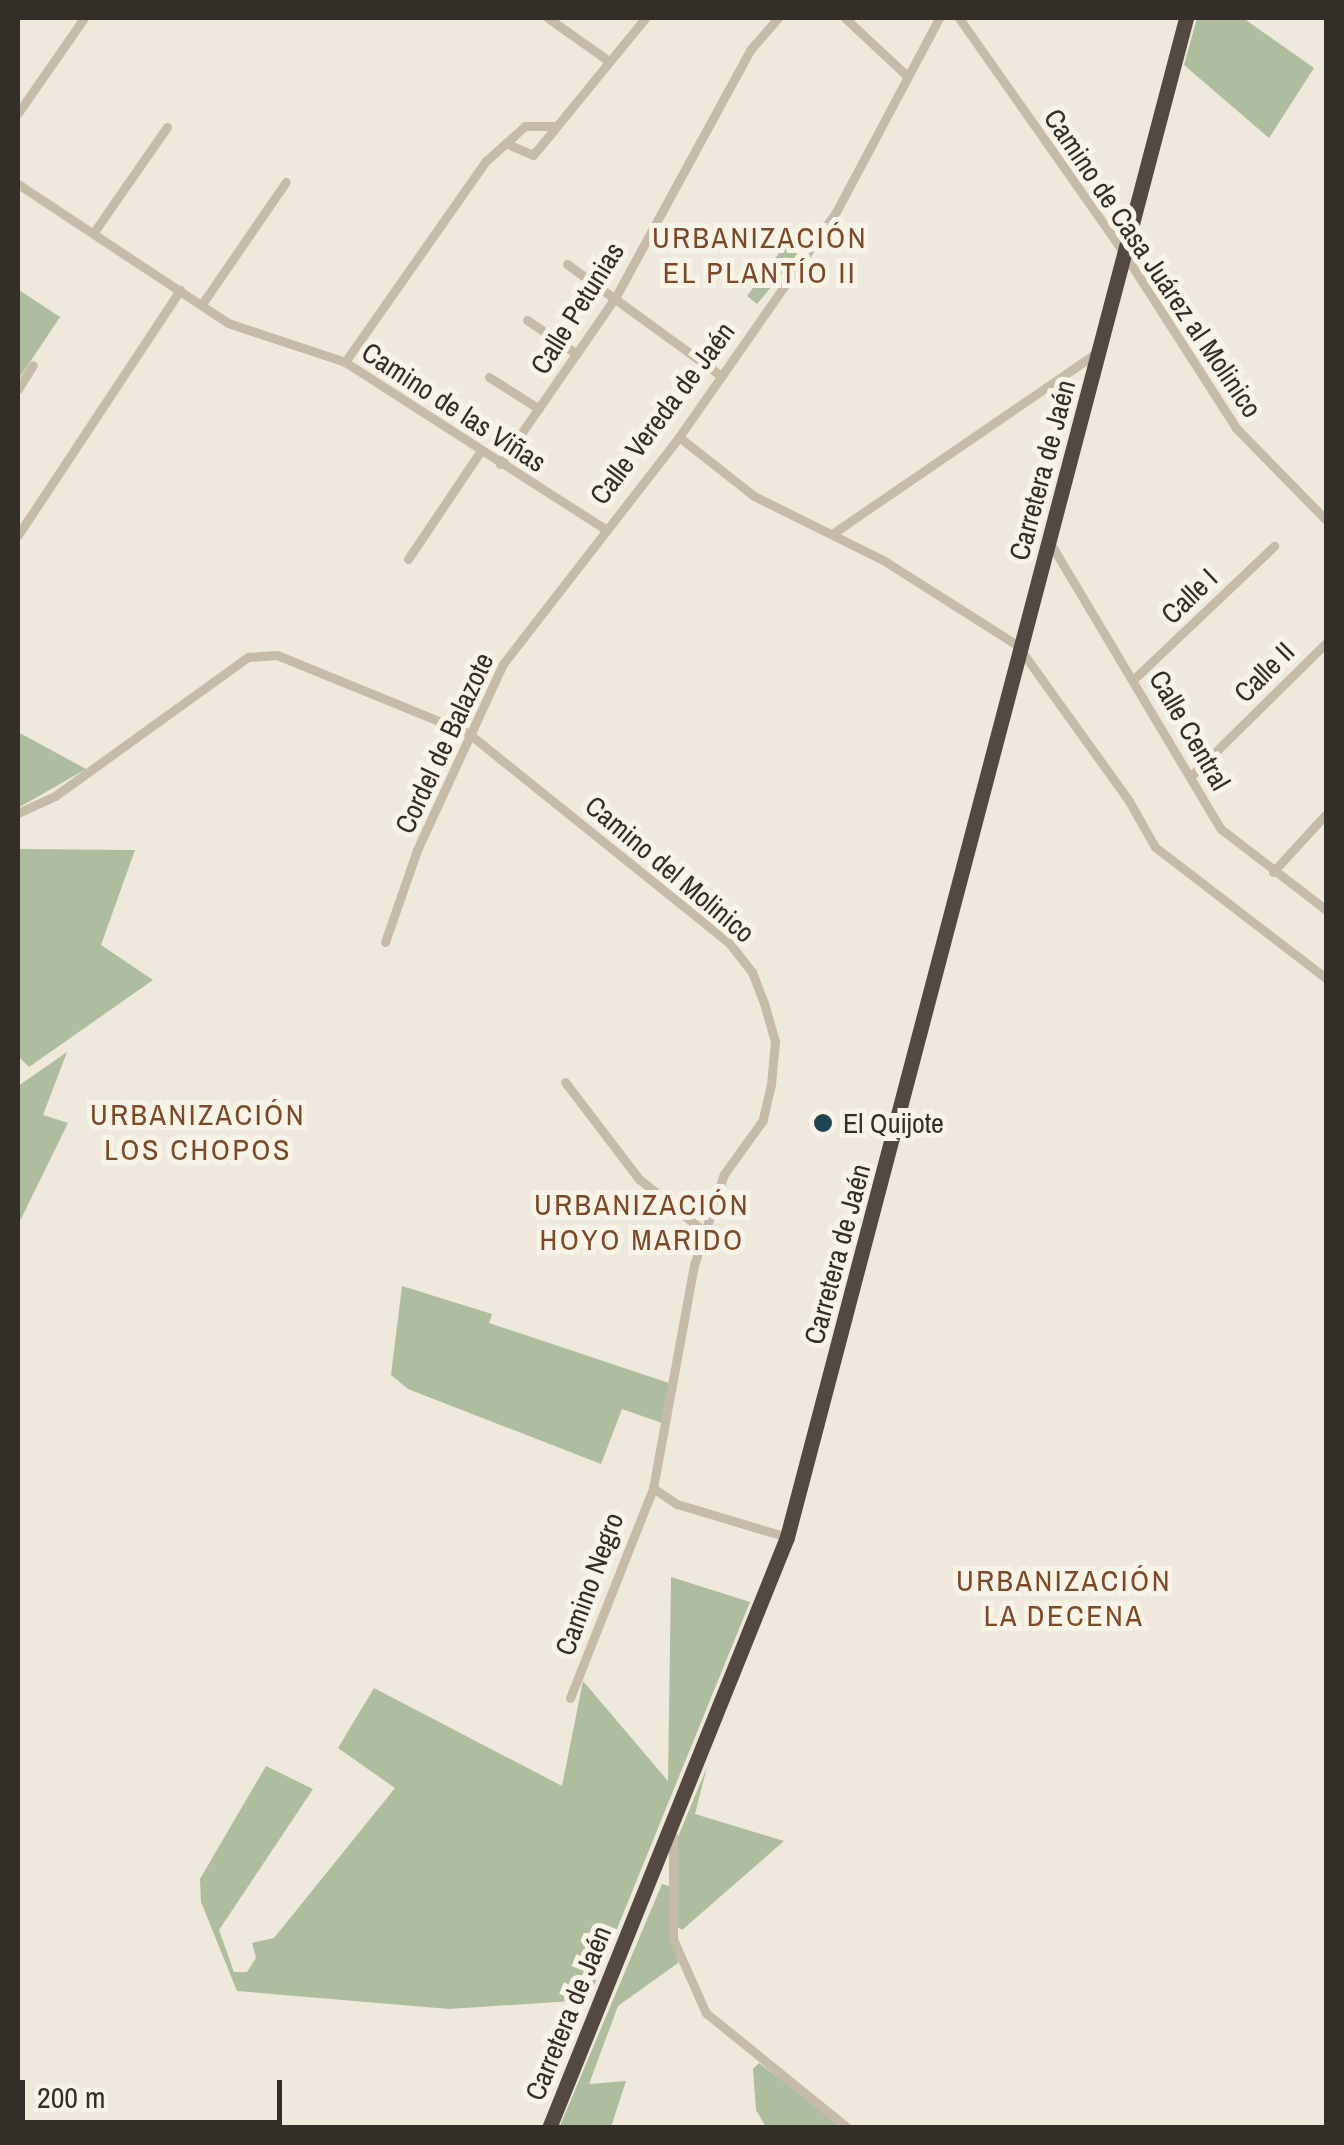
<!DOCTYPE html>
<html>
<head>
<meta charset="utf-8">
<style>
	body { margin:0 }
	#map { position:relative; width:1344px; height:2145px; overflow:hidden; background:#efe9db; font-family:"Archivo Narrow",sans-serif }
	div>[style] { position:absolute }
	.green>* { inset:0; background:#adbd9d }
	.street>* { height:9px; margin:-4.5px; padding:0 4.5px; transform-origin:4.5px; border-radius:4.5px; background:#c6bba8 }
	.highway>* { height:15px; margin:-7.5px; padding:0 7.5px; transform-origin:7.5px; border-radius:7.5px; background:#544940 }
	.dots>* { width:28px; height:28px; translate:-50% -50%; box-sizing:border-box; border:5px solid #f8f3e7; border-radius:50% }
	span { translate:-50% -50%; white-space:nowrap; text-align:center; line-height:1.15; -webkit-text-stroke:10px #f8f3e7; paint-order:stroke }
	.street-label { font-size:28px; color:#342e28 }
	.poi-label { font-size:28px; color:#342e28 }
	.left { translate:0 -50%; text-align:left }
	.neighbourhood-label { font-size:30px; color:#7c4a28; letter-spacing:2.5px }
	.frame { position:absolute; inset:0; border:20px solid #342e28; pointer-events:none }
	.scale { position:absolute; left:20px; top:2080px; width:262px; height:45px; box-sizing:border-box; border:5px solid #342e28; border-top:0; padding-left:12px; font-size:30px; line-height:35px; white-space:nowrap; color:#342e28; -webkit-text-stroke:8px #f8f3e7; paint-order:stroke }
</style>
</head>
<body>
<div id="map">
	<div class="green">
		<div style="clip-path:polygon(1197px 18px,1243px 18px,1314px 68px,1269px 138px,1184px 65px)"></div>
		<div style="clip-path:polygon(798px 228px,808px 238px,792px 261px,785px 257px,780px 264px,786px 269px,757px 304px,747px 296px)"></div>
		<div style="clip-path:polygon(19px 290px,60px 317px,18px 380px,18px 293px)"></div>
		<div style="clip-path:polygon(18px 732px,86px 769px,18px 808px)"></div>
		<div style="clip-path:polygon(18px 849px,135px 850px,101px 945px,153px 980px,29px 1067px,18px 1056px)"></div>
		<div style="clip-path:polygon(67px 1052px,43px 1115px,68px 1123px,18px 1225px,18px 1086px)"></div>
		<div style="clip-path:polygon(402px 1286px,492px 1314px,489px 1323px,672px 1384px,662px 1423px,622px 1409px,601px 1464px,408px 1389px,391px 1375px)"></div>
		<div style="clip-path:polygon(671px 1577px,750px 1602px,588px 2000px,449px 2009px,237px 1991px,201px 1902px,200px 1879px,266px 1766px,313px 1789px,219px 1930px,234px 1972px,247px 1972px,256px 1958px,252px 1943px,274px 1938px,395px 1788px,338px 1748px,374px 1688px,562px 1786px,583px 1681px,668px 1781px)"></div>
		<div style="clip-path:polygon(707px 1767px,695px 1814px,784px 1841px,682px 1930px,676px 1926px,675px 1844px)"></div>
		<div style="clip-path:polygon(662px 1884px,669px 1886px,678px 1963px,618px 2006px,589px 2084px,626px 2081px,611px 2127px,559px 2128px)"></div>
		<div style="clip-path:polygon(759px 2063px,845px 2127px,766px 2127px,756px 2110px,753px 2069px)"></div>
	</div>
	<div class="street">
		<div style="left:548px;top:18px;width:71px;rotate:35.3deg"></div>
		<div style="left:845px;top:18px;width:81px;rotate:43deg"></div>
		<div style="left:959px;top:18px;width:276px;rotate:54.9deg"></div>
		<div style="left:1118px;top:244px;width:219px;rotate:57.3deg"></div>
		<div style="left:1236px;top:428px;width:129px;rotate:45.6deg"></div>
		<div style="left:18px;top:113px;width:116px;rotate:-55.2deg"></div>
		<div style="left:508px;top:144px;width:27px;rotate:24deg"></div>
		<div style="left:533px;top:155px;width:34px;rotate:-50deg"></div>
		<div style="left:18px;top:184px;width:252px;rotate:33.5deg"></div>
		<div style="left:228px;top:323px;width:123px;rotate:18.4deg"></div>
		<div style="left:345px;top:362px;width:308px;rotate:32.7deg"></div>
		<div style="left:94px;top:232px;width:128px;rotate:-55.2deg"></div>
		<div style="left:567px;top:264px;width:190px;rotate:36deg"></div>
		<div style="left:202px;top:304px;width:148px;rotate:-55.5deg"></div>
		<div style="left:527px;top:320px;width:60px;rotate:34.2deg"></div>
		<div style="left:345px;top:362px;width:246px;rotate:-55deg"></div>
		<div style="left:486px;top:161px;width:52px;rotate:-41.9deg"></div>
		<div style="left:525px;top:126px;width:32px"></div>
		<div style="left:557px;top:126px;width:139px;rotate:-50.8deg"></div>
		<div style="left:489px;top:377px;width:59px;rotate:32.6deg"></div>
		<div style="left:18px;top:389px;width:28px;rotate:-58deg"></div>
		<div style="left:679px;top:437px;width:95px;rotate:38.2deg"></div>
		<div style="left:754px;top:496px;width:144px;rotate:26.4deg"></div>
		<div style="left:883px;top:560px;width:159px;rotate:32.4deg"></div>
		<div style="left:1017px;top:645px;width:192px;rotate:54.3deg"></div>
		<div style="left:1129px;top:801px;width:53px;rotate:60.5deg"></div>
		<div style="left:1155px;top:847px;width:215px;rotate:37.5deg"></div>
		<div style="left:500px;top:464px;width:202px;rotate:-55.3deg"></div>
		<div style="left:615px;top:298px;width:282px;rotate:-61.4deg"></div>
		<div style="left:750px;top:50px;width:43px;rotate:-48.8deg"></div>
		<div style="left:832px;top:534px;width:322px;rotate:-34.4deg"></div>
		<div style="left:18px;top:535px;width:294px;rotate:-56.5deg"></div>
		<div style="left:1049px;top:541px;width:335px;rotate:59.2deg"></div>
		<div style="left:1221px;top:829px;width:133px;rotate:37.6deg"></div>
		<div style="left:408px;top:559px;width:129px;rotate:-56.1deg"></div>
		<div style="left:1135px;top:678px;width:192px;rotate:-43.5deg"></div>
		<div style="left:1191px;top:776px;width:190px;rotate:-44.6deg"></div>
		<div style="left:18px;top:813px;width:41px;rotate:-24.7deg"></div>
		<div style="left:55px;top:796px;width:238px;rotate:-35.8deg"></div>
		<div style="left:248px;top:657px;width:29px;rotate:-4deg"></div>
		<div style="left:277px;top:655px;width:206px;rotate:22.2deg"></div>
		<div style="left:468px;top:733px;width:336px;rotate:38.8deg"></div>
		<div style="left:730px;top:944px;width:36px;rotate:52deg"></div>
		<div style="left:752px;top:972px;width:33px;rotate:69deg"></div>
		<div style="left:764px;top:1003px;width:40px;rotate:74deg"></div>
		<div style="left:775px;top:1041px;width:43px;rotate:95.3deg"></div>
		<div style="left:771px;top:1084px;width:37px;rotate:103deg"></div>
		<div style="left:763px;top:1120px;width:67px;rotate:125.8deg"></div>
		<div style="left:724px;top:1174px;width:96px;rotate:108.2deg"></div>
		<div style="left:694px;top:1265px;width:227px;rotate:100.4deg"></div>
		<div style="left:653px;top:1488px;width:29px;rotate:34deg"></div>
		<div style="left:677px;top:1504px;width:115px;rotate:16.7deg"></div>
		<div style="left:1273px;top:872px;width:79px;rotate:-47.6deg"></div>
		<div style="left:385px;top:942px;width:97px;rotate:-70.8deg"></div>
		<div style="left:417px;top:850px;width:205px;rotate:-65.2deg"></div>
		<div style="left:503px;top:664px;width:287px;rotate:-52.2deg"></div>
		<div style="left:679px;top:437px;width:274px;rotate:-55.1deg"></div>
		<div style="left:836px;top:212px;width:220px;rotate:-62deg"></div>
		<div style="left:565px;top:1082px;width:122px;rotate:52.7deg"></div>
		<div style="left:639px;top:1179px;width:85px;rotate:38.8deg"></div>
		<div style="left:570px;top:1698px;width:226px;rotate:-68.4deg"></div>
		<div style="left:673px;top:1836px;width:103px;rotate:90deg"></div>
		<div style="left:673px;top:1939px;width:81px;rotate:66deg"></div>
		<div style="left:706px;top:2013px;width:183px;rotate:39deg"></div>
	</div>
	<div class="highway">
		<div style="left:549px;top:2128px;width:637px;rotate:-68.06deg"></div>
		<div style="left:787px;top:1537px;width:1571px;rotate:-75.28deg"></div>
	</div>
	<div class="dots">
		<div style="left:823px;top:1123px;background:#214652"></div>
	</div>
	<div class="street-label">
		<span style="left:1153px;top:263px;rotate:56deg">Camino de Casa Juárez al Molinico</span>
		<span style="left:577px;top:308px;rotate:-58deg">Calle Petunias</span>
		<span style="left:454px;top:407px;rotate:33deg">Camino de las Viñas</span>
		<span style="left:662px;top:413px;rotate:-53deg">Calle Vereda de Jaén</span>
		<span style="left:1042px;top:470px;rotate:-75deg">Carretera de Jaén</span>
		<span style="left:1189px;top:596px;rotate:-44deg">Calle I</span>
		<span style="left:1264px;top:672px;rotate:-45deg">Calle II</span>
		<span style="left:1190px;top:730px;rotate:60deg">Calle Central</span>
		<span style="left:444px;top:743px;rotate:-65deg">Cordel de Balazote</span>
		<span style="left:670px;top:869px;rotate:40deg">Camino del Molinico</span>
		<span style="left:837px;top:1254px;rotate:-75deg">Carretera de Jaén</span>
		<span style="left:589px;top:1584px;rotate:-70deg">Camino Negro</span>
		<span style="left:568px;top:2013px;rotate:-68deg">Carretera de Jaén</span>
	</div>
	<div class="poi-label">
		<span class="left" style="left:843px;top:1123px">El Quijote</span>
	</div>
	<div class="neighbourhood-label">
		<span style="left:760px;top:254px">URBANIZACIÓN<br>EL PLANTÍO II</span>
		<span style="left:198px;top:1131px">URBANIZACIÓN<br>LOS CHOPOS</span>
		<span style="left:642px;top:1221px">URBANIZACIÓN<br>HOYO MARIDO</span>
		<span style="left:1064px;top:1597px">URBANIZACIÓN<br>LA DECENA</span>
	</div>
	<div class="frame"></div>
	<div class="scale">200 m</div>
</div>
</body>
</html>
